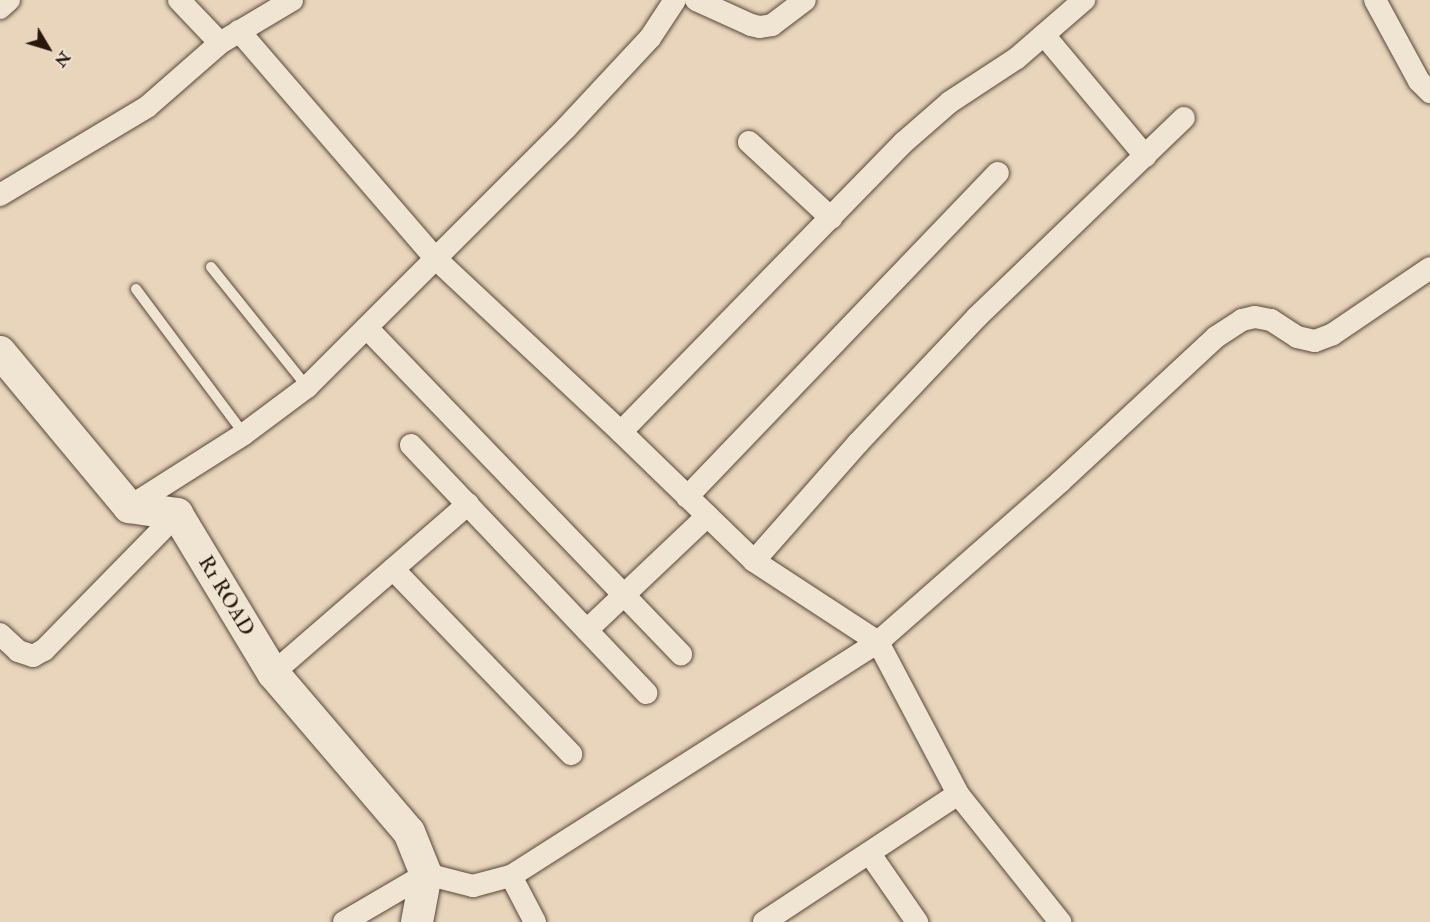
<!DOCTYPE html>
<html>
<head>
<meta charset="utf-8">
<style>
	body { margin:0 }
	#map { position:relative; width:1430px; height:922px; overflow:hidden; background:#e8d5bc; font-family:"IM FELL Double Pica",serif }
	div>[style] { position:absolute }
	.roads { filter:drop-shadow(0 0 2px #584839) drop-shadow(0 0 2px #584839) }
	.service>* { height:10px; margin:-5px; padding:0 5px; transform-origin:5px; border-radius:5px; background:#f0e4d3 }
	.minor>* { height:22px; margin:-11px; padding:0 11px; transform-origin:11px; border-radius:11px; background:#f0e4d3 }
	.secondary>* { height:32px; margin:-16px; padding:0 16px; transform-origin:16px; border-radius:16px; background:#f0e4d3 }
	span { translate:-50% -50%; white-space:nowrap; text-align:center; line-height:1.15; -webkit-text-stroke:6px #f0e4d3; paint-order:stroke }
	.street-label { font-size:21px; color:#28190d }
	.north { position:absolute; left:18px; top:18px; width:60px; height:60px; -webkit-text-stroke:4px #f0e4d3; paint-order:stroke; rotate:128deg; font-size:16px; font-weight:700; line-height:24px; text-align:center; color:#28190d }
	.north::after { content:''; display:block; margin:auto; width:21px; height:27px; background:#28190d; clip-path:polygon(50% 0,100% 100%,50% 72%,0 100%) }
</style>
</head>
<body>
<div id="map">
	<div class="roads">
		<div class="service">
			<div style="left:211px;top:267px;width:154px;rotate:51.3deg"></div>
			<div style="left:136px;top:289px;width:181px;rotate:53.3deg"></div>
		</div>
		<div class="minor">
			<div style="left:179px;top:0;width:59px;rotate:46.4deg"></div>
			<div style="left:696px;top:0;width:60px;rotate:24.4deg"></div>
			<div style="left:751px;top:25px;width:9px;rotate:13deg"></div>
			<div style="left:760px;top:27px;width:12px;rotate:-9deg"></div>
			<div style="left:772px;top:25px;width:41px;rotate:-37.1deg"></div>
			<div style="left:1375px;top:0;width:92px;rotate:61.5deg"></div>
			<div style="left:1419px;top:81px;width:16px;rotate:45deg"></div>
			<div style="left:0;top:8px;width:12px;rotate:-42deg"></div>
			<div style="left:239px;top:31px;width:300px;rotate:49.2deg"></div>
			<div style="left:435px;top:258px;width:255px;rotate:43.1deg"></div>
			<div style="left:621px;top:432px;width:185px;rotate:44.1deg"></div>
			<div style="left:754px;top:561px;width:148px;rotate:33.2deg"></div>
			<div style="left:878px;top:642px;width:172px;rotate:62.2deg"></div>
			<div style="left:958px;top:794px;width:164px;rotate:51.4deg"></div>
			<div style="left:1044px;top:35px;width:158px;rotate:50.1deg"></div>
			<div style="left:749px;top:142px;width:112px;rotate:42.8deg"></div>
			<div style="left:0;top:195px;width:171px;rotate:-30.9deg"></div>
			<div style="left:147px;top:107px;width:97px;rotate:-41.2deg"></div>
			<div style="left:220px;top:43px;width:84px;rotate:-30.8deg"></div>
			<div style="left:367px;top:328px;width:453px;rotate:46.1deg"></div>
			<div style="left:621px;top:432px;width:404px;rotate:-45.7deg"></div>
			<div style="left:903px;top:143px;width:62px;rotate:-41.1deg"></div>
			<div style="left:950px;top:102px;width:80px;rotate:-33.3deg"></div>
			<div style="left:1017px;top:58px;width:89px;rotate:-40.9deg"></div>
			<div style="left:411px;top:445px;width:342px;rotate:46.5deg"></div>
			<div style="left:687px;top:497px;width:449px;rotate:-46.2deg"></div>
			<div style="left:129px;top:507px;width:136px;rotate:-32.4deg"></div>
			<div style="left:244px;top:434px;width:79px;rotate:-36.7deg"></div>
			<div style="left:307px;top:387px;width:366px;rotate:-45deg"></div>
			<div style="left:566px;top:128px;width:123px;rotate:-47deg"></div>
			<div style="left:650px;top:38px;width:45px;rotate:-56.7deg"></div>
			<div style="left:754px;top:561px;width:157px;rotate:-48.6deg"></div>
			<div style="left:858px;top:443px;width:173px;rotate:-46.6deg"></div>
			<div style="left:977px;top:317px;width:287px;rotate:-43.9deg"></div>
			<div style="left:393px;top:569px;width:257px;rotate:46.1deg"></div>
			<div style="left:587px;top:630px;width:166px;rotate:-43.5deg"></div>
			<div style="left:0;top:634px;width:25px;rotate:43deg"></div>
			<div style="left:18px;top:651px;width:16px;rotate:18deg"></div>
			<div style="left:33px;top:656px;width:13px;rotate:-29deg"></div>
			<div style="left:44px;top:650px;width:190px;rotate:-45.6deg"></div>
			<div style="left:273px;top:673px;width:258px;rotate:-40.9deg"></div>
			<div style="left:870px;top:854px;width:83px;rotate:55.3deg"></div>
			<div style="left:511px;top:876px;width:435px;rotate:-32.5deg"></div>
			<div style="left:878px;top:642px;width:242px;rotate:-41.3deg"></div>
			<div style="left:1060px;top:482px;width:213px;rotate:-42.9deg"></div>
			<div style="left:1216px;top:337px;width:31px;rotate:-33deg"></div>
			<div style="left:1242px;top:320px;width:13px;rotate:-13deg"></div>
			<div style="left:1255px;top:317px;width:16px;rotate:11deg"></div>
			<div style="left:1271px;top:320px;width:31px;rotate:33deg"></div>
			<div style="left:1297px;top:337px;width:18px;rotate:13deg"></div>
			<div style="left:1315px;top:341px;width:19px;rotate:-21deg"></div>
			<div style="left:1333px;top:334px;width:117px;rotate:-34.2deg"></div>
			<div style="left:344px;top:922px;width:95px;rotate:-30.3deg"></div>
			<div style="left:426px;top:874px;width:49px;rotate:14.3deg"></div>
			<div style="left:473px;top:886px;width:39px;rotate:-15deg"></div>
			<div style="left:511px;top:876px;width:52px;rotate:62.4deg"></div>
			<div style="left:764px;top:922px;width:232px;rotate:-33.4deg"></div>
		</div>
		<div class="secondary">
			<div style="left:0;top:352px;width:202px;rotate:50.2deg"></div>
			<div style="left:129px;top:507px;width:49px;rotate:8.3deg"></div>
			<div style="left:177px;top:514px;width:186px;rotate:58.9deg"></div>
			<div style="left:273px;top:673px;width:209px;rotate:49.5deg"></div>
			<div style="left:409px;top:832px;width:45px;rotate:68deg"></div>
			<div style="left:426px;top:874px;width:49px;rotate:100.6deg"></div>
		</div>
	</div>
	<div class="street-label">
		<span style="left:226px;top:596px;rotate:59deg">R1 ROAD</span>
	</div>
	<div class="north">N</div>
</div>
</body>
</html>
